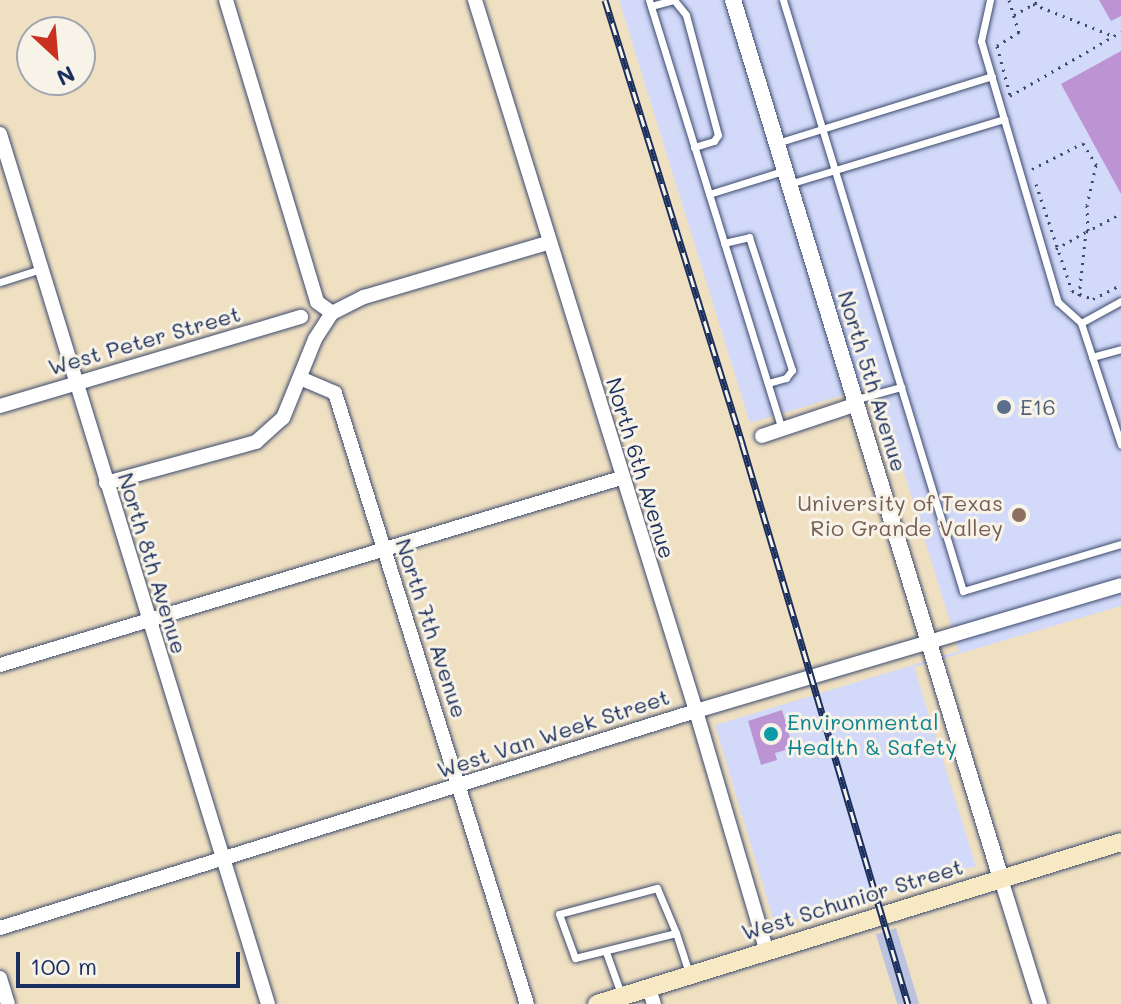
<!DOCTYPE html>
<html>
<head>
<meta charset="utf-8">
<style>
	body { margin:0 }
	#map { position:relative; width:1121px; height:1004px; overflow:hidden; background:#f0e0c2; font-family:Mali,sans-serif }
	div>[style] { position:absolute }
	.built>* { inset:0; background:#d2d9f9 }
	.industrial>* { inset:0; background:#bcc3de; transform-origin:0 0 }
	.building>* { inset:0; background:#bc94d3 }
	.path>* { height:3px; margin-top:-1.5px; transform-origin:0; background:repeating-linear-gradient(90deg,#3b4a6d 0 2px,transparent 0 8px) }
	.roads { filter:drop-shadow(0 0 2px #3b4a6d) drop-shadow(0 0 2px #3b4a6d) }
	.service>* { height:7px; margin:-3.5px; padding:0 3.5px; transform-origin:3.5px; border-radius:3.5px; background:#fff }
	.minor>* { height:14px; margin:-7px; padding:0 7px; transform-origin:7px; border-radius:7px; background:#fff }
	.tertiary>* { height:16px; margin:-8px; padding:0 8px; transform-origin:8px; border-radius:8px; background:#fff }
	.secondary>* { height:18px; margin:-9px; padding:0 9px; transform-origin:9px; border-radius:9px; background:#f7e9c3 }
	.rail>* { height:7px; margin-top:-3.5px; transform-origin:0; background:repeating-linear-gradient(90deg,#f7f3e8 0 12px,#1b2f5e 0 24px); box-sizing:border-box; border-block:2px solid #1b2f5e }
	.dots>* { width:22px; height:22px; translate:-50% -50%; box-sizing:border-box; border:4px solid #f7f3e8; border-radius:50% }
	span { translate:-50% -50%; white-space:nowrap; text-align:center; line-height:1.15; -webkit-text-stroke:6px #f7f3e8; paint-order:stroke }
	.street-label { font-size:22px; color:#1b2f5e }
	.service-label { font-size:22px; color:#4e5e75 }
	.left { translate:0 -50%; text-align:left }
	.education-label { font-size:22px; color:#785e54 }
	.right { translate:-100% -50%; text-align:right }
	.culture-label { font-size:22px; color:#0d838f }
	.north { position:absolute; left:16px; top:16px; width:80px; height:80px; box-sizing:border-box; background:#f7f3e8; border:2px solid #9fa5b1; border-radius:50%; rotate:154deg; font-size:22px; font-weight:700; line-height:32px; text-align:center; color:#1b2f5e }
	.north::after { content:''; display:block; margin:auto; width:28px; height:36px; background:#c8321e; clip-path:polygon(50% 0,100% 100%,50% 72%,0 100%) }
	.scale { position:absolute; left:16px; top:952px; width:224px; height:36px; box-sizing:border-box; border:4px solid #1b2f5e; border-top:0; padding-left:10px; font-size:24px; line-height:28px; white-space:nowrap; color:#1b2f5e; -webkit-text-stroke:6px #f7f3e8; paint-order:stroke }
</style>
</head>
<body>
<div id="map">
	<div class="built">
		<div style="clip-path:polygon(619px 0,1121px 0,1121px 606px,914px 667px,976px 866px,775px 925px,715px 725px,959px 651px,877px 385px,750px 423px)"></div>
	</div>
	<div class="industrial">
		<div style="left:896px;top:928px;width:79px;height:21px;rotate:73deg"></div>
	</div>
	<div class="building">
		<div style="clip-path:polygon(1099px 0,1121px 0,1121px 16px,1111px 21px)"></div>
		<div style="clip-path:polygon(1121px 51px,1121px 194px,1061px 84px)"></div>
		<div style="clip-path:polygon(782px 710px,793px 748px,775px 753px,777px 760px,761px 765px,748px 721px)"></div>
	</div>
	<div class="path">
		<div style="left:1009px;top:0;width:34px;rotate:73deg"></div>
		<div style="left:1019px;top:32px;width:26px;rotate:148deg"></div>
		<div style="left:997px;top:46px;width:51px;rotate:75.1deg"></div>
		<div style="left:1033px;top:4px;width:87px;rotate:21.6deg"></div>
		<div style="left:1014px;top:15px;width:31px;rotate:-29deg"></div>
		<div style="left:1010px;top:96px;width:128px;rotate:-30deg"></div>
		<div style="left:1032px;top:169px;width:57px;rotate:-27deg"></div>
		<div style="left:1083px;top:143px;width:26px;rotate:59deg"></div>
		<div style="left:1096px;top:165px;width:41px;rotate:102.7deg"></div>
		<div style="left:1087px;top:205px;width:26px;rotate:88deg"></div>
		<div style="left:1036px;top:184px;width:113px;rotate:71.4deg"></div>
		<div style="left:1072px;top:291px;width:22px;rotate:21deg"></div>
		<div style="left:1093px;top:299px;width:31px;rotate:-27deg"></div>
		<div style="left:1056px;top:249px;width:34px;rotate:-30deg"></div>
		<div style="left:1079px;top:296px;width:64px;rotate:-83.8deg"></div>
		<div style="left:1086px;top:232px;width:40px;rotate:-28deg"></div>
	</div>
	<div class="roads">
		<div class="service">
			<div style="left:649px;top:0;width:449px;rotate:72.8deg"></div>
			<div style="left:674px;top:0;width:19px;rotate:51deg"></div>
			<div style="left:686px;top:15px;width:124px;rotate:75.1deg"></div>
			<div style="left:718px;top:135px;width:7px;rotate:124deg"></div>
			<div style="left:714px;top:141px;width:21px;rotate:163deg"></div>
			<div style="left:783px;top:0;width:618px;rotate:73.06deg"></div>
			<div style="left:963px;top:591px;width:165px;rotate:-16.6deg"></div>
			<div style="left:990px;top:0;width:42px;rotate:102.4deg"></div>
			<div style="left:981px;top:41px;width:272px;rotate:73.6deg"></div>
			<div style="left:1058px;top:302px;width:31px;rotate:42deg"></div>
			<div style="left:1081px;top:323px;width:128px;rotate:71.8deg"></div>
			<div style="left:651px;top:6px;width:23px;rotate:-15deg"></div>
			<div style="left:777px;top:143px;width:225px;rotate:-17.3deg"></div>
			<div style="left:789px;top:184px;width:225px;rotate:-16.8deg"></div>
			<div style="left:709px;top:194px;width:77px;rotate:-17.3deg"></div>
			<div style="left:724px;top:243px;width:26px;rotate:-13deg"></div>
			<div style="left:749px;top:237px;width:140px;rotate:72.1deg"></div>
			<div style="left:792px;top:370px;width:10px;rotate:127deg"></div>
			<div style="left:786px;top:378px;width:19px;rotate:164deg"></div>
			<div style="left:0;top:282px;width:43px;rotate:-17.6deg"></div>
			<div style="left:1081px;top:323px;width:46px;rotate:-28.8deg"></div>
			<div style="left:1092px;top:357px;width:30px;rotate:-15deg"></div>
			<div style="left:857px;top:399px;width:46px;rotate:-15.3deg"></div>
			<div style="left:676px;top:933px;width:49px;rotate:-112.9deg"></div>
			<div style="left:657px;top:888px;width:101px;rotate:165.1deg"></div>
			<div style="left:559px;top:914px;width:47px;rotate:70deg"></div>
			<div style="left:575px;top:958px;width:104px;rotate:-13.9deg"></div>
			<div style="left:676px;top:933px;width:42px;rotate:72deg"></div>
			<div style="left:606px;top:952px;width:45px;rotate:70.3deg"></div>
		</div>
		<div class="minor">
			<div style="left:226px;top:0;width:315px;rotate:73.2deg"></div>
			<div style="left:317px;top:302px;width:19px;rotate:36deg"></div>
			<div style="left:475px;top:0;width:745px;rotate:72.73deg"></div>
			<div style="left:696px;top:711px;width:248px;rotate:73.6deg"></div>
			<div style="left:0;top:134px;width:910px;rotate:72.88deg"></div>
			<div style="left:300px;top:378px;width:38px;rotate:23deg"></div>
			<div style="left:335px;top:393px;width:640px;rotate:72.56deg"></div>
			<div style="left:0;top:406px;width:314px;rotate:-16.5deg"></div>
			<div style="left:762px;top:436px;width:100px;rotate:-18.6deg"></div>
			<div style="left:106px;top:483px;width:156px;rotate:-15.3deg"></div>
			<div style="left:256px;top:442px;width:36px;rotate:-42deg"></div>
			<div style="left:283px;top:418px;width:85px;rotate:-67.9deg"></div>
			<div style="left:315px;top:339px;width:31px;rotate:-57deg"></div>
			<div style="left:332px;top:313px;width:36px;rotate:-27deg"></div>
			<div style="left:364px;top:297px;width:192px;rotate:-16.4deg"></div>
			<div style="left:0;top:665px;width:649px;rotate:-16.76deg"></div>
			<div style="left:1001px;top:879px;width:131px;rotate:72.7deg"></div>
			<div style="left:0;top:928px;width:729px;rotate:-17.32deg"></div>
			<div style="left:696px;top:711px;width:443px;rotate:-16.5deg"></div>
			<div style="left:0;top:978px;width:27px;rotate:73deg"></div>
			<div style="left:649px;top:988px;width:17px;rotate:73deg"></div>
		</div>
		<div class="tertiary">
			<div style="left:733px;top:0;width:919px;rotate:73.04deg"></div>
		</div>
		<div class="secondary">
			<div style="left:597px;top:1004px;width:548px;rotate:-17.18deg"></div>
		</div>
	</div>
	<div class="rail">
		<div style="left:605px;top:0;width:464px;rotate:72.8deg"></div>
		<div style="left:742px;top:443px;width:585px;rotate:73.52deg"></div>
	</div>
	<div class="dots">
		<div style="left:1004px;top:407px;background:#5c6f8a"></div>
		<div style="left:1019px;top:515px;background:#8d6e63"></div>
		<div style="left:771px;top:734px;background:#0f9aa8"></div>
	</div>
	<div class="street-label">
		<span style="left:144px;top:340px;rotate:-16deg">West Peter Street</span>
		<span style="left:873px;top:381px;rotate:73deg">North 5th Avenue</span>
		<span style="left:641px;top:468px;rotate:73deg">North 6th Avenue</span>
		<span style="left:153px;top:563px;rotate:73deg">North 8th Avenue</span>
		<span style="left:432px;top:628px;rotate:72deg">North 7th Avenue</span>
		<span style="left:553px;top:733px;rotate:-18deg">West Van Week Street</span>
		<span style="left:852px;top:899px;rotate:-17deg">West Schunior Street</span>
	</div>
	<div class="service-label">
		<span class="left" style="left:1020px;top:407px">E16</span>
	</div>
	<div class="education-label">
		<span class="right" style="left:1003px;top:515px">University of Texas<br>Rio Grande Valley</span>
	</div>
	<div class="culture-label">
		<span class="left" style="left:787px;top:734px">Environmental<br>Health &amp; Safety</span>
	</div>
	<div class="north">N</div>
	<div class="scale">100 m</div>
</div>
</body>
</html>
